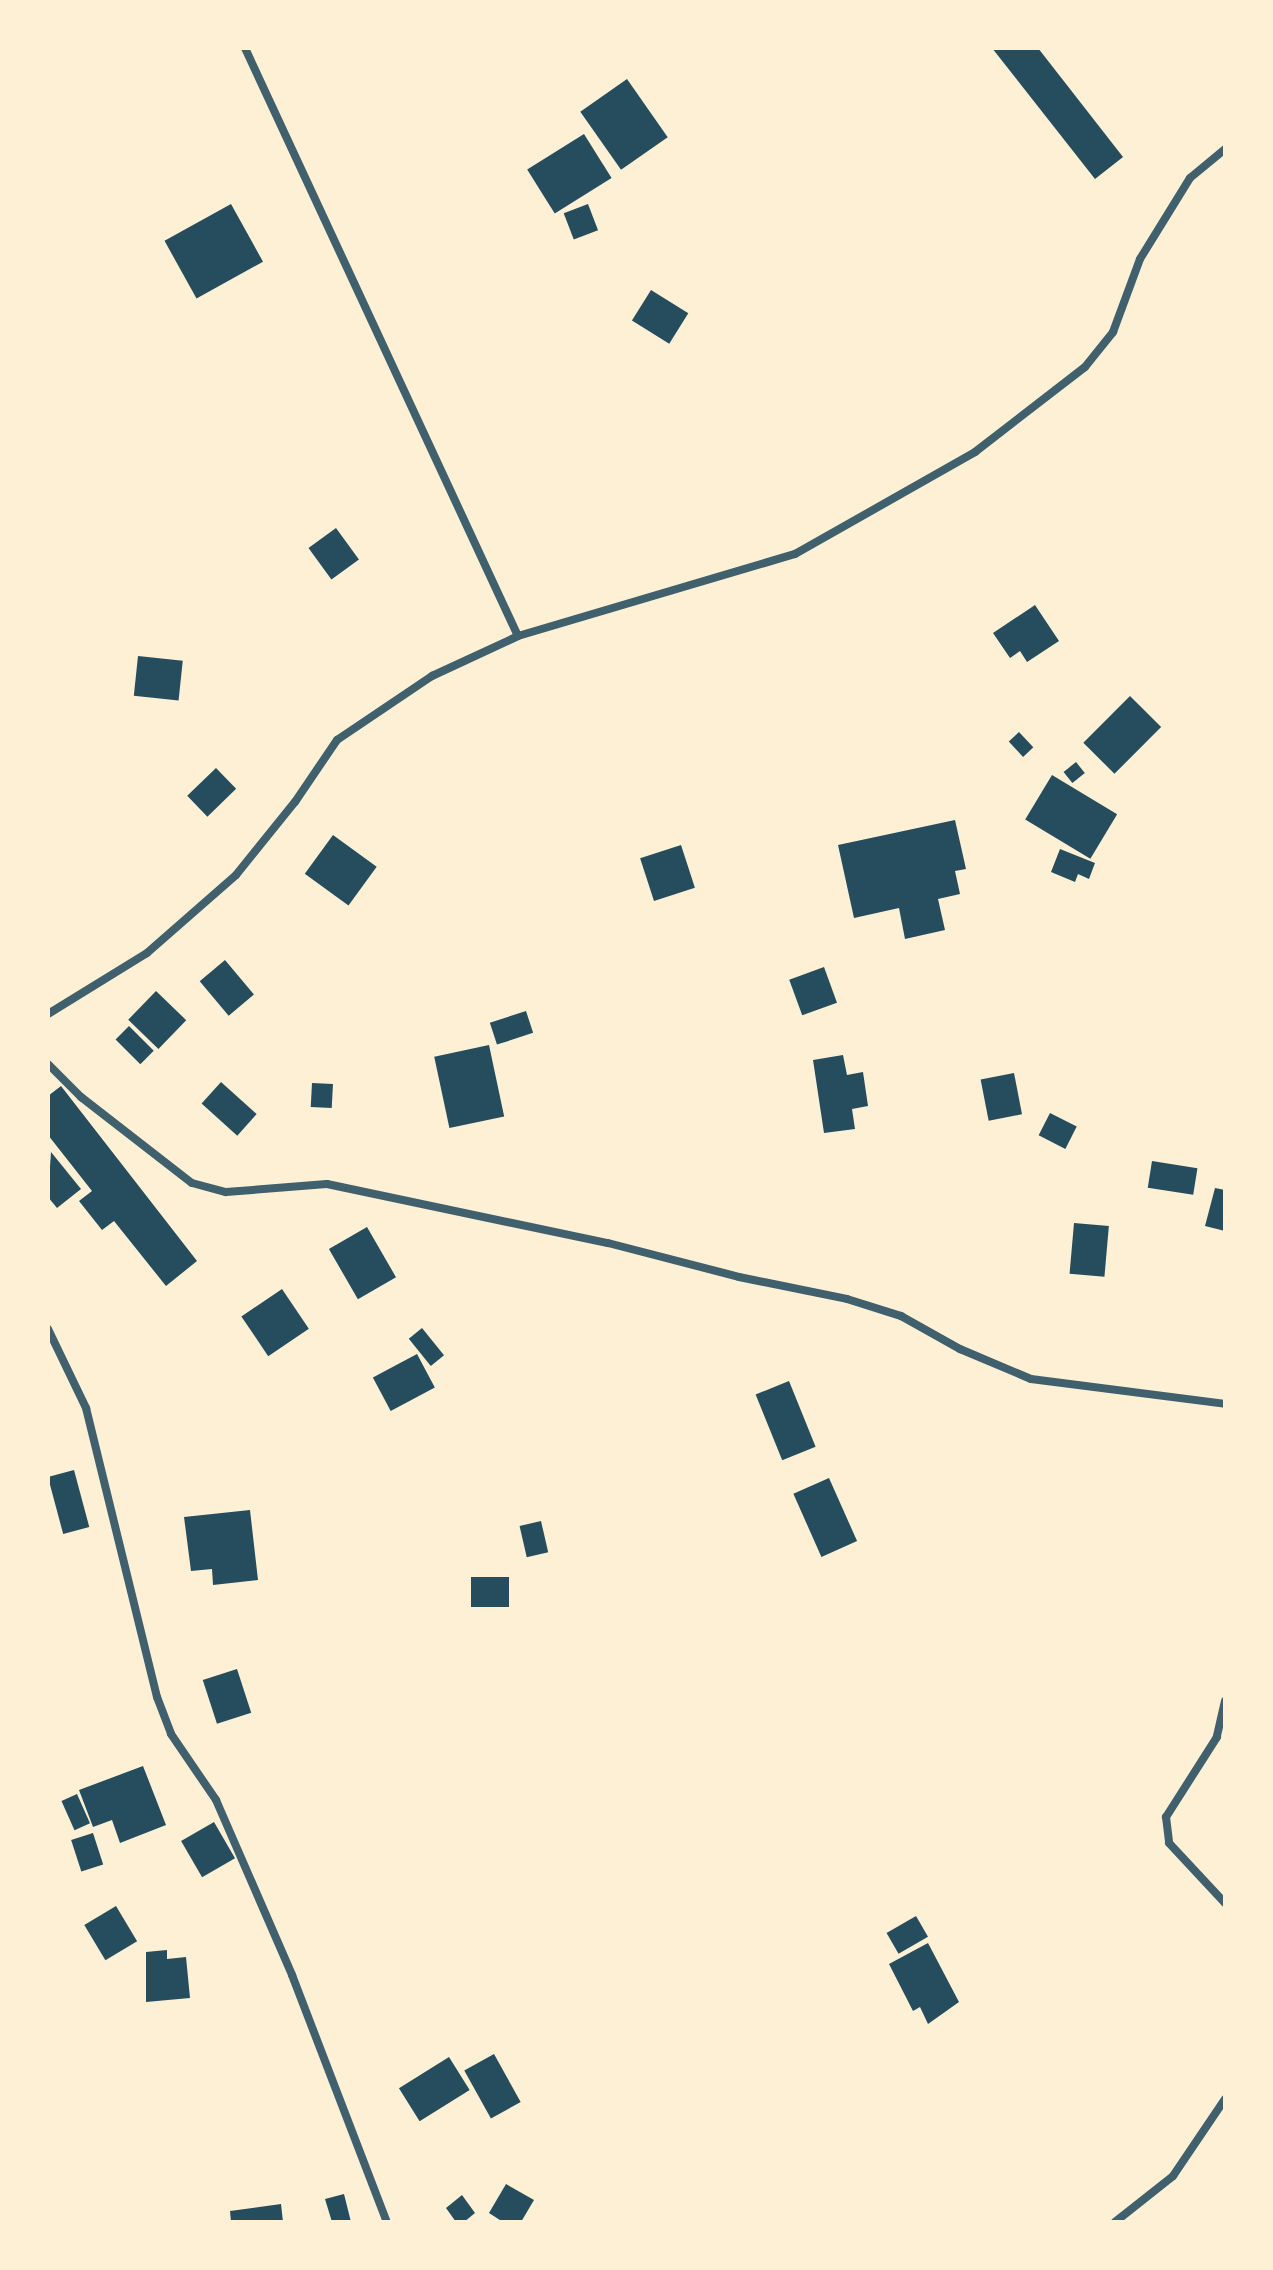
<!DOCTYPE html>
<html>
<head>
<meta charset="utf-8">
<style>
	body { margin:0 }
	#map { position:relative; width:1273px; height:2270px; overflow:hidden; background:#fdf0d5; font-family:"PT Sans Narrow",sans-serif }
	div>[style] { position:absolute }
	.building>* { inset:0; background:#264d5e; transform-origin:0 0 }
	.minor>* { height:8px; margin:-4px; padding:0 4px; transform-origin:4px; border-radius:4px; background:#3f606c }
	span { translate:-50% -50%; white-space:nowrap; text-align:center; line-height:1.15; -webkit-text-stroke:7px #fdf0d5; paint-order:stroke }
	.frame { position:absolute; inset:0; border:50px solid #fdf0d5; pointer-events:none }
</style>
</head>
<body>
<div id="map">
	<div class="building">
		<div style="clip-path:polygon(992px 48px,1038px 48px,1123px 157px,1095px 179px)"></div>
		<div style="left:627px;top:79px;width:71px;height:57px;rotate:55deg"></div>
		<div style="left:584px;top:134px;width:52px;height:67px;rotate:58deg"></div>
		<div style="left:231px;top:204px;width:66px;height:76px;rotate:61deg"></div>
		<div style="left:588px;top:204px;width:28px;height:26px;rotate:69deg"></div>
		<div style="left:651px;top:290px;width:44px;height:36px;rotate:32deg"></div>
		<div style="left:336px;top:528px;width:39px;height:34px;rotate:54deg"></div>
		<div style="clip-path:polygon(1035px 605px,1059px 641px,1027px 662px,1020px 651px,1010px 658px,993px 633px)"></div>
		<div style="left:138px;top:656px;width:45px;height:40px;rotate:6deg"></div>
		<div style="left:1130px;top:696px;width:44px;height:66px;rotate:45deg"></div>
		<div style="left:1019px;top:732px;width:21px;height:14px;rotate:47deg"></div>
		<div style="left:1076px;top:762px;width:14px;height:16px;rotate:51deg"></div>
		<div style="left:216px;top:768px;width:29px;height:40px;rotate:46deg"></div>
		<div style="left:1052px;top:775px;width:76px;height:52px;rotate:31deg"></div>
		<div style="clip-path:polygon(955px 820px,966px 869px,955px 871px,960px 894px,938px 899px,945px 930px,905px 939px,899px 908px,854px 918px,838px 845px)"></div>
		<div style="left:333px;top:835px;width:54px;height:48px;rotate:36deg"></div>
		<div style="left:681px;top:845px;width:45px;height:43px;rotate:72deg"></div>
		<div style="clip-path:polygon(1060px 849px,1095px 863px,1089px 879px,1078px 874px,1075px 882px,1051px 872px)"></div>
		<div style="left:225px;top:960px;width:45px;height:33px;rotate:50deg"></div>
		<div style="left:824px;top:967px;width:38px;height:37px;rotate:70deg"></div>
		<div style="left:156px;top:991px;width:42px;height:40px;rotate:44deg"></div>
		<div style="left:526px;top:1011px;width:23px;height:38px;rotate:72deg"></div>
		<div style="left:129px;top:1026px;width:35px;height:19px;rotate:45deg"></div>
		<div style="left:489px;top:1045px;width:73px;height:56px;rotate:78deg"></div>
		<div style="clip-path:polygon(843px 1055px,847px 1075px,863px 1072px,868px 1106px,852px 1109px,855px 1129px,824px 1133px,813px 1060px)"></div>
		<div style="left:1014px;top:1073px;width:42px;height:34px;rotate:79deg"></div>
		<div style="left:221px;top:1082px;width:48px;height:29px;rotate:42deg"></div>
		<div style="left:312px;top:1083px;width:21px;height:24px;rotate:3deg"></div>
		<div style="clip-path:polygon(61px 1086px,197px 1261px,166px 1286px,114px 1221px,102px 1230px,79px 1201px,92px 1191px,48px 1135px,48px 1096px)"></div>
		<div style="left:1050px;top:1113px;width:30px;height:25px;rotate:27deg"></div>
		<div style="clip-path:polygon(51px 1152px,81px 1189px,57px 1208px,48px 1197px)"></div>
		<div style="left:1152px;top:1161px;width:46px;height:27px;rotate:9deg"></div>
		<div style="clip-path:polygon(1215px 1188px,1225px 1190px,1225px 1231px,1205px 1226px)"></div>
		<div style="left:1074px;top:1223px;width:35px;height:51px;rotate:5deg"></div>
		<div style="left:367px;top:1227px;width:58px;height:44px;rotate:60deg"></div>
		<div style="left:282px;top:1289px;width:48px;height:49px;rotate:56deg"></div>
		<div style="left:422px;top:1328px;width:35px;height:17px;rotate:51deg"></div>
		<div style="left:417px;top:1354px;width:38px;height:50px;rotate:62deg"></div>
		<div style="left:789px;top:1381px;width:71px;height:36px;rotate:68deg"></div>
		<div style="left:74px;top:1470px;width:59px;height:27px;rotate:75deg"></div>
		<div style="left:829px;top:1478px;width:69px;height:39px;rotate:66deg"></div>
		<div style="clip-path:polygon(250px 1510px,258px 1580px,213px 1585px,212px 1569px,191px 1571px,184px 1517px)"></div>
		<div style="left:541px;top:1521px;width:32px;height:22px;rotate:77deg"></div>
		<div style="left:509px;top:1577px;width:30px;height:38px;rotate:90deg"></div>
		<div style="left:237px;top:1669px;width:46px;height:36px;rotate:72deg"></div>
		<div style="clip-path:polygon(143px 1766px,166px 1825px,120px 1843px,112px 1820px,93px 1827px,79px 1790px)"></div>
		<div style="left:77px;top:1794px;width:32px;height:17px;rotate:66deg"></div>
		<div style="left:214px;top:1822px;width:42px;height:38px;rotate:60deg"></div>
		<div style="left:93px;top:1833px;width:33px;height:23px;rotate:72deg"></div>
		<div style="left:116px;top:1906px;width:41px;height:37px;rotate:59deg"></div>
		<div style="left:916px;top:1916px;width:24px;height:34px;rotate:60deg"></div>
		<div style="clip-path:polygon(928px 1943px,959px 2002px,928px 2024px,920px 2007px,913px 2011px,889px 1964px)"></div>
		<div style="clip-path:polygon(167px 1950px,167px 1959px,186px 1957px,190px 1998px,146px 2002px,146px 1952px)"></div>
		<div style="left:494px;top:2054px;width:55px;height:34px;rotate:61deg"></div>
		<div style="left:449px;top:2057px;width:39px;height:59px;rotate:58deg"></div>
		<div style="clip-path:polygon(506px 2184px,534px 2200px,521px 2222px,503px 2222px,489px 2213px)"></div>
		<div style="clip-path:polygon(344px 2194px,351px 2222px,332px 2222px,325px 2199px)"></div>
		<div style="clip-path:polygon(462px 2195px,475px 2213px,464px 2222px,456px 2222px,446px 2208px)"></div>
		<div style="clip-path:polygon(281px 2204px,283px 2222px,231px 2222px,230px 2211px)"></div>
	</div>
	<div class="minor">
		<div style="left:245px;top:48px;width:648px;rotate:65.1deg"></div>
		<div style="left:48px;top:1014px;width:116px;rotate:-31.6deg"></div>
		<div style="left:147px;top:953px;width:118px;rotate:-41.2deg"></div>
		<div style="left:236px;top:875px;width:94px;rotate:-51.1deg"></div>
		<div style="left:295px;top:802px;width:75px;rotate:-55.9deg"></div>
		<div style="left:337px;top:740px;width:115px;rotate:-34deg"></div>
		<div style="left:432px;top:676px;width:95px;rotate:-24.9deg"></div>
		<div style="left:518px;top:636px;width:289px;rotate:-16.5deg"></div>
		<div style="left:795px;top:554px;width:207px;rotate:-29.5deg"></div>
		<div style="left:975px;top:452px;width:139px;rotate:-37.7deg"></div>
		<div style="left:1085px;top:367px;width:45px;rotate:-51.3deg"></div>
		<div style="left:1113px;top:332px;width:78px;rotate:-69.7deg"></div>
		<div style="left:1140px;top:259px;width:95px;rotate:-58.3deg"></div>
		<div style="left:1190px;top:178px;width:45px;rotate:-39.6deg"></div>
		<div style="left:48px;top:1064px;width:47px;rotate:45deg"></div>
		<div style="left:81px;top:1097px;width:140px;rotate:37.8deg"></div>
		<div style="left:192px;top:1183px;width:35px;rotate:15deg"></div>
		<div style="left:226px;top:1192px;width:101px;rotate:-4.5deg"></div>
		<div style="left:327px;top:1184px;width:287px;rotate:11.9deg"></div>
		<div style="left:608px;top:1243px;width:135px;rotate:14.5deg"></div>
		<div style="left:739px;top:1277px;width:110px;rotate:11.5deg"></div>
		<div style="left:847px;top:1299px;width:57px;rotate:17.5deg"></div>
		<div style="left:901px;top:1316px;width:68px;rotate:29.2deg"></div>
		<div style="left:960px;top:1349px;width:77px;rotate:22.9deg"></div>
		<div style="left:1031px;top:1379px;width:196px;rotate:7.3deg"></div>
		<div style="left:48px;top:1329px;width:88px;rotate:64.3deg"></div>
		<div style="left:86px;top:1408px;width:298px;rotate:76.2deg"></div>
		<div style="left:157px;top:1697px;width:40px;rotate:69deg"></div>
		<div style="left:171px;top:1734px;width:80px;rotate:55.7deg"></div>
		<div style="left:216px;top:1800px;width:191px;rotate:66.5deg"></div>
		<div style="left:292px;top:1975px;width:265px;rotate:69deg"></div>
		<div style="left:1225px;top:1701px;width:37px;rotate:103deg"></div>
		<div style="left:1217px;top:1737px;width:95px;rotate:122.5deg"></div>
		<div style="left:1166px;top:1817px;width:26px;rotate:83deg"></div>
		<div style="left:1169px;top:1843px;width:82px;rotate:47deg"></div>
		<div style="left:1115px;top:2222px;width:74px;rotate:-38.4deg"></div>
		<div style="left:1173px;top:2176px;width:93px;rotate:-56deg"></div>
	</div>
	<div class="frame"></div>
</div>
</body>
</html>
